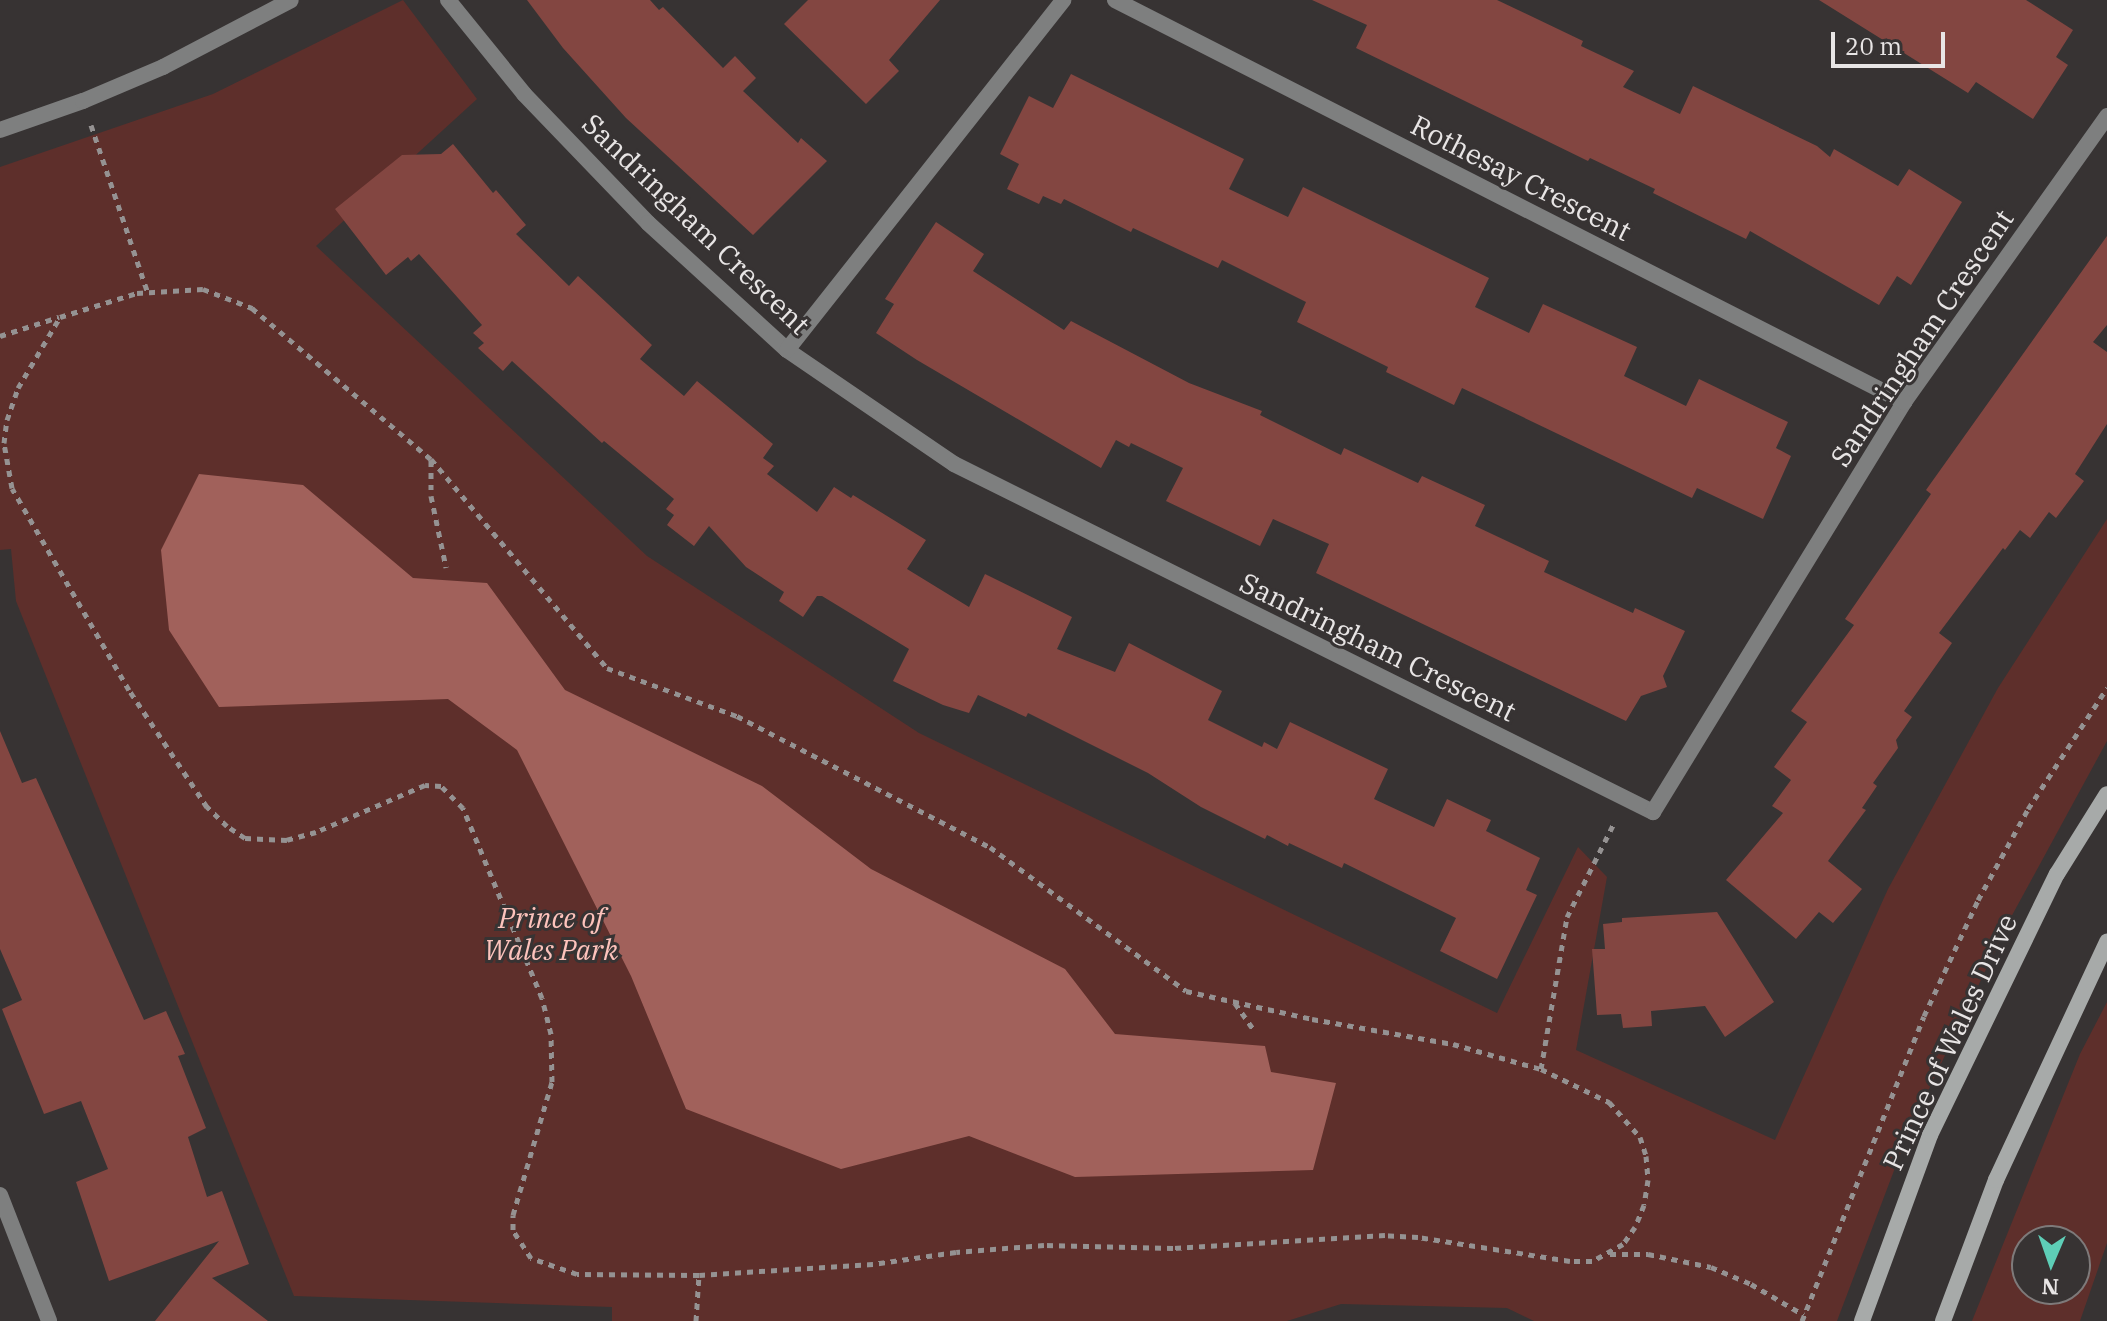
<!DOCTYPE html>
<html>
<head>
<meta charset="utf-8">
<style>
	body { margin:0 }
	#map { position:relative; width:2107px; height:1321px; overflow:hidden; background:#373333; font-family:"IBM Plex Serif",serif }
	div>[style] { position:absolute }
	.green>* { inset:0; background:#5e2f2b }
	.water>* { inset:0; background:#a1615b }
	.building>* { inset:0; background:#834641 }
	.path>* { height:5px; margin-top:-2.5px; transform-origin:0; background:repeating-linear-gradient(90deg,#959292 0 6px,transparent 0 12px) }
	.minor>* { height:16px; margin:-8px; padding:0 8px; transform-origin:8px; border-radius:8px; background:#7e7f7f }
	.tertiary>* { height:16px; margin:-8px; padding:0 8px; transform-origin:8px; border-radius:8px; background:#7e7f7f }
	.secondary>* { height:16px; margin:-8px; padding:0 8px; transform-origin:8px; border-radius:8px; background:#a7aaa9 }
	span { translate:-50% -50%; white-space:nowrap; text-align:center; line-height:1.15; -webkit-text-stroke:6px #373333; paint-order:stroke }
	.street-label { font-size:28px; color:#e8e5e5 }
	.park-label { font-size:28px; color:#fdc3bc; font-style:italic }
	.north { position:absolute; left:2011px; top:1225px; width:80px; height:80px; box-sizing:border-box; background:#373333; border:2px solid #7e7a7a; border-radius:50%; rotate:182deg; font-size:22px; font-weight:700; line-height:32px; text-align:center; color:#e8e5e5 }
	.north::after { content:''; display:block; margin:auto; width:28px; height:36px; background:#5eceb7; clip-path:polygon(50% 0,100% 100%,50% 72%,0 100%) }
	.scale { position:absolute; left:1831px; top:32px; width:114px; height:36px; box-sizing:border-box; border:4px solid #e8e5e5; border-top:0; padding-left:10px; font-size:24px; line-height:28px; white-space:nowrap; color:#e8e5e5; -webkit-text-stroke:6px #373333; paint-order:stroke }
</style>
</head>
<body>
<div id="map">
	<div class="green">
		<div style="clip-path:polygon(403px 0,477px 99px,316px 246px,647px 556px,919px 733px,1497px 1013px,1578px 847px,1607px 877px,1576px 1050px,1775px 1140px,1888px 889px,1998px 688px,2107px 519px,2107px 741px,2010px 919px,1909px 1131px,1837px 1321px,1534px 1321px,1507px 1308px,1341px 1304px,1287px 1321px,612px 1321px,612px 1307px,294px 1296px,16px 601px,11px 549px,0 550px,0 167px,213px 94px)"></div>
		<div style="clip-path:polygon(evenodd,2107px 1002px,2107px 1243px,2080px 1321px,1972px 1321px,2080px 1054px,2107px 1002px,2027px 1241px,2075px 1241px,2075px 1289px,2027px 1289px,2027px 1241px)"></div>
	</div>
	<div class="water">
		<div style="clip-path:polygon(199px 474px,303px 485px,413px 578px,487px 583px,565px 690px,762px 786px,871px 869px,1065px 969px,1115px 1034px,1265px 1046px,1271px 1072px,1336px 1083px,1313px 1170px,1075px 1177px,969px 1136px,841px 1169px,686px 1109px,631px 976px,517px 750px,448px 699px,219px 707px,169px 630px,161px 550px)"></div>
	</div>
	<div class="building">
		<div style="clip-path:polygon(527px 0,650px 0,659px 10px,663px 7px,723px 68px,735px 56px,756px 78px,743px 91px,798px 143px,801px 138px,827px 161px,753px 235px,626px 118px,563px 48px)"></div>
		<div style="clip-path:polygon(808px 0,940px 0,889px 60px,899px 71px,866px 104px,784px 24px)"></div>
		<div style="clip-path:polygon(1312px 0,1497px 0,1583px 41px,1581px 46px,1634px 71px,1623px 87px,1680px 114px,1693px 86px,1817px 146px,1830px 157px,1834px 149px,1898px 186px,1909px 169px,1962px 202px,1911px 285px,1897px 276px,1879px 305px,1750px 231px,1746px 239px,1653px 193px,1655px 189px,1590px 158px,1588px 161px,1356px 48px,1367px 25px)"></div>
		<div style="clip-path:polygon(1819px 0,2026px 0,2073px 30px,2056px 57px,2068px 65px,2033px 119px,1976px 82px,1968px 93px)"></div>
		<div style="clip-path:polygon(1071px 74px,1244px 159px,1229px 189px,1288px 217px,1303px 187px,1489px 278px,1475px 307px,1529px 333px,1543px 304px,1637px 347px,1624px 376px,1686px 406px,1699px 379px,1788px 422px,1776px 448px,1791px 456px,1763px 519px,1697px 488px,1692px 498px,1462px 388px,1454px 405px,1386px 372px,1388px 367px,1297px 322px,1306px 302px,1222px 260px,1218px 268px,1133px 228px,1131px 232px,1064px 199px,1061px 204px,1043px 196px,1039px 204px,1007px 189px,1019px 164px,1000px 154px,1029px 96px,1053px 108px)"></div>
		<div style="clip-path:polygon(453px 144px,493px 193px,496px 190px,526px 225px,516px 234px,569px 286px,578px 276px,652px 345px,640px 359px,684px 396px,697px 381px,773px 444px,763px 458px,774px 466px,767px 474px,817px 512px,834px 487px,851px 498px,853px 495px,926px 540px,907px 569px,969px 607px,985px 574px,1072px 617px,1057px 649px,1115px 672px,1129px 643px,1222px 691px,1208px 720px,1262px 747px,1264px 742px,1277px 749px,1290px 722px,1388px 769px,1374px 799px,1434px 827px,1447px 799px,1491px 820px,1486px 831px,1540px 858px,1526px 890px,1537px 895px,1497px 979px,1440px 951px,1456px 918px,1344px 863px,1342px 868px,1289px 843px,1288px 846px,1267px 835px,1265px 839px,1201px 807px,1148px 773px,1028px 713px,1026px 717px,978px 695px,969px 713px,943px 705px,893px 681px,909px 649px,822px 596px,817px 596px,803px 617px,779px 601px,784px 592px,746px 567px,709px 526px,694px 546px,667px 525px,674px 515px,666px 509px,674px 499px,604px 441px,602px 443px,512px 361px,503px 371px,478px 348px,484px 343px,473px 333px,482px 325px,419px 254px,411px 261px,408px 257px,386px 275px,335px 209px,402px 155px,441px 154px)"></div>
		<div style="clip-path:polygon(936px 222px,984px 254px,973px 271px,1064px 330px,1071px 321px,1189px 383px,1262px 411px,1260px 415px,1341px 455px,1344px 448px,1418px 483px,1422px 476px,1485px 505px,1475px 526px,1549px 561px,1544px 572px,1633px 613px,1635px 608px,1685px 631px,1663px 676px,1667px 687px,1641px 696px,1626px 721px,1316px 573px,1329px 544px,1273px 519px,1260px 546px,1166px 501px,1183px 468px,1131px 443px,1129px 447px,1116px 440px,1101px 468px,917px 360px,876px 333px,894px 304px,885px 299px)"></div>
		<div style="clip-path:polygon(2107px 236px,2107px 325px,2093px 342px,2107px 352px,2107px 424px,2075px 474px,2084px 481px,2056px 518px,2049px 512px,2030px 538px,2020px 530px,2005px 550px,2003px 548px,1939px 633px,1952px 643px,1904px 711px,1912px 717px,1896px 740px,1898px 748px,1873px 783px,1877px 786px,1862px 808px,1866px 810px,1828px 861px,1862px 889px,1833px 923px,1819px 912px,1796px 939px,1726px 880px,1783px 813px,1772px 806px,1791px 780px,1774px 767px,1807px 722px,1791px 711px,1854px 625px,1845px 619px,1931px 494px,1926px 490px)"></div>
		<div style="clip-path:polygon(0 731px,22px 783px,36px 778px,144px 1020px,166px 1011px,185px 1054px,178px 1056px,206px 1128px,188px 1137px,207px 1197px,222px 1191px,249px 1264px,212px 1278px,268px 1321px,155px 1321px,219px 1241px,109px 1281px,76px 1182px,108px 1169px,81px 1101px,44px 1114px,2px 1009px,22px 1000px,0 949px)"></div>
		<div style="clip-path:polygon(1717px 912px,1774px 1002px,1725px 1037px,1705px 1006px,1651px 1011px,1652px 1026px,1623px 1028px,1621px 1014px,1597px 1015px,1592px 949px,1605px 949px,1603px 924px,1622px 922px,1622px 918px)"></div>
	</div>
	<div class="path">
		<div style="left:91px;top:125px;width:177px;rotate:71.3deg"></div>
		<div style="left:203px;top:289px;width:53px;rotate:21.2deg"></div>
		<div style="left:252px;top:308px;width:234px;rotate:40.2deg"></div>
		<div style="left:431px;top:459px;width:273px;rotate:49.9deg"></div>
		<div style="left:607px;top:668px;width:139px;rotate:20.3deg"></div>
		<div style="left:737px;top:716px;width:285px;rotate:27.4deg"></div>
		<div style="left:990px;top:847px;width:243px;rotate:36.3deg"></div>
		<div style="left:1186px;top:991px;width:129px;rotate:12.5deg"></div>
		<div style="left:1312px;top:1019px;width:143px;rotate:10.1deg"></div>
		<div style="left:1453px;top:1044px;width:91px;rotate:15.9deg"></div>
		<div style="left:1541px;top:1069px;width:76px;rotate:25.9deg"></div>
		<div style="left:1609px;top:1102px;width:47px;rotate:48.5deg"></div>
		<div style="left:1640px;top:1137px;width:20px;rotate:72deg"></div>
		<div style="left:1646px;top:1156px;width:24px;rotate:85deg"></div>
		<div style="left:1648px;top:1180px;width:25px;rotate:99deg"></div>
		<div style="left:1644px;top:1205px;width:24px;rotate:112deg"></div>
		<div style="left:1635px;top:1227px;width:21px;rotate:125deg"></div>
		<div style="left:1623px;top:1244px;width:35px;rotate:151deg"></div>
		<div style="left:1592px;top:1261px;width:22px;rotate:180deg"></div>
		<div style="left:1570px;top:1261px;width:154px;rotate:-171deg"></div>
		<div style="left:1418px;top:1237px;width:33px;rotate:-177deg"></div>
		<div style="left:1385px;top:1235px;width:212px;rotate:176.5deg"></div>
		<div style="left:1173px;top:1248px;width:129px;rotate:-178.7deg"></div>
		<div style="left:1044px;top:1245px;width:88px;rotate:175.5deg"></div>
		<div style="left:956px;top:1252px;width:84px;rotate:171.8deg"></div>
		<div style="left:873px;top:1264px;width:174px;rotate:176.4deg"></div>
		<div style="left:699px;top:1275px;width:122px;rotate:-179.5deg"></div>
		<div style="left:577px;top:1274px;width:49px;rotate:-160.8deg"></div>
		<div style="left:531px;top:1258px;width:33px;rotate:-123deg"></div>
		<div style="left:513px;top:1230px;width:15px;rotate:-90deg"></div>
		<div style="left:513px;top:1215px;width:139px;rotate:-73.7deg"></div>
		<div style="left:552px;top:1082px;width:48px;rotate:-91.2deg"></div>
		<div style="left:551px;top:1034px;width:37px;rotate:-104deg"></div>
		<div style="left:542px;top:998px;width:206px;rotate:-112.6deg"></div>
		<div style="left:463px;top:808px;width:31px;rotate:-135deg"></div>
		<div style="left:441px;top:786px;width:16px;rotate:-176deg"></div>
		<div style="left:425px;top:785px;width:119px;rotate:156.7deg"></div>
		<div style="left:316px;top:832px;width:30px;rotate:165deg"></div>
		<div style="left:287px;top:840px;width:42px;rotate:-177.3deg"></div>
		<div style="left:245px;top:838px;width:22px;rotate:-146deg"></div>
		<div style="left:227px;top:826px;width:28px;rotate:-136deg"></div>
		<div style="left:207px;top:807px;width:141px;rotate:-123.7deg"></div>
		<div style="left:129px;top:690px;width:233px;rotate:-120.1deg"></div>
		<div style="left:12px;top:488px;width:46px;rotate:-100.1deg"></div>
		<div style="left:4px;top:443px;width:23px;rotate:-83deg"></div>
		<div style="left:7px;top:420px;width:34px;rotate:-71deg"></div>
		<div style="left:18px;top:388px;width:82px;rotate:-59.4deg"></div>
		<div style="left:60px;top:317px;width:81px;rotate:-17.3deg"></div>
		<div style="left:137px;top:293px;width:66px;rotate:-3.5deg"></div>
		<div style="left:0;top:336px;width:62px;rotate:-17.9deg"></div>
		<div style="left:431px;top:460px;width:36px;rotate:90deg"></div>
		<div style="left:431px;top:496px;width:73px;rotate:78.1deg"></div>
		<div style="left:1235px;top:1003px;width:32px;rotate:55deg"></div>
		<div style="left:1541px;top:1069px;width:154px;rotate:-80.3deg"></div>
		<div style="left:1567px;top:917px;width:105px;rotate:-63.4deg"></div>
		<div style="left:1610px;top:1254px;width:38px"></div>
		<div style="left:1648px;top:1254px;width:64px;rotate:11.7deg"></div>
		<div style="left:1711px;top:1267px;width:43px;rotate:23deg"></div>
		<div style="left:1751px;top:1284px;width:61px;rotate:30.3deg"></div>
		<div style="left:696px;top:1321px;width:46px;rotate:-86.3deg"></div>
		<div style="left:1802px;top:1321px;width:328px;rotate:-68.2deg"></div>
		<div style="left:1924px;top:1016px;width:128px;rotate:-65deg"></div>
		<div style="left:1978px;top:900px;width:104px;rotate:-61.2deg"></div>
		<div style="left:2028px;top:809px;width:145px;rotate:-56.9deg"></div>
	</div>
	<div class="minor">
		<div style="left:448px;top:0;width:121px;rotate:51deg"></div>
		<div style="left:524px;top:94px;width:179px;rotate:46.1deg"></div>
		<div style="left:648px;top:223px;width:188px;rotate:42.4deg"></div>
		<div style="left:787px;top:350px;width:202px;rotate:34.3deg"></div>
		<div style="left:954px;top:464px;width:781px;rotate:26.47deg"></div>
		<div style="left:1653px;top:812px;width:481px;rotate:-58.5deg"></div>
		<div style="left:1904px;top:402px;width:351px;rotate:-54.6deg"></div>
		<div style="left:1115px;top:0;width:886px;rotate:27deg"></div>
		<div style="left:787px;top:350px;width:446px;rotate:-51.7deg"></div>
		<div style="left:0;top:1195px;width:135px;rotate:68.7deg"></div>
	</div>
	<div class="tertiary">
		<div style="left:0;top:130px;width:88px;rotate:-19.3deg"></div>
		<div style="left:83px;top:101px;width:87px;rotate:-23deg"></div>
		<div style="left:163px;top:67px;width:144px;rotate:-27.6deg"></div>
	</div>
	<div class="secondary">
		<div style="left:1862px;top:1321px;width:198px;rotate:-69.9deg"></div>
		<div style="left:1930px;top:1135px;width:290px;rotate:-64.1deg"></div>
		<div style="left:2057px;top:874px;width:94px;rotate:-58deg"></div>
		<div style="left:1943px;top:1321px;width:151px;rotate:-69.4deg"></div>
		<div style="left:1996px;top:1180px;width:263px;rotate:-65deg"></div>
	</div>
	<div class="street-label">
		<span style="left:1521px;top:178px;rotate:27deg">Rothesay Crescent</span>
		<span style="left:696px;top:224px;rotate:44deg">Sandringham Crescent</span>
		<span style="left:1922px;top:338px;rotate:-56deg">Sandringham Crescent</span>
		<span style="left:1378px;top:647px;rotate:26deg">Sandringham Crescent</span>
		<span style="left:1950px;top:1042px;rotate:-65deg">Prince of Wales Drive</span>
	</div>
	<div class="park-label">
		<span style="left:551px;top:934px">Prince of<br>Wales Park</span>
	</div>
	<div class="north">N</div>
	<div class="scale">20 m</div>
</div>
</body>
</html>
